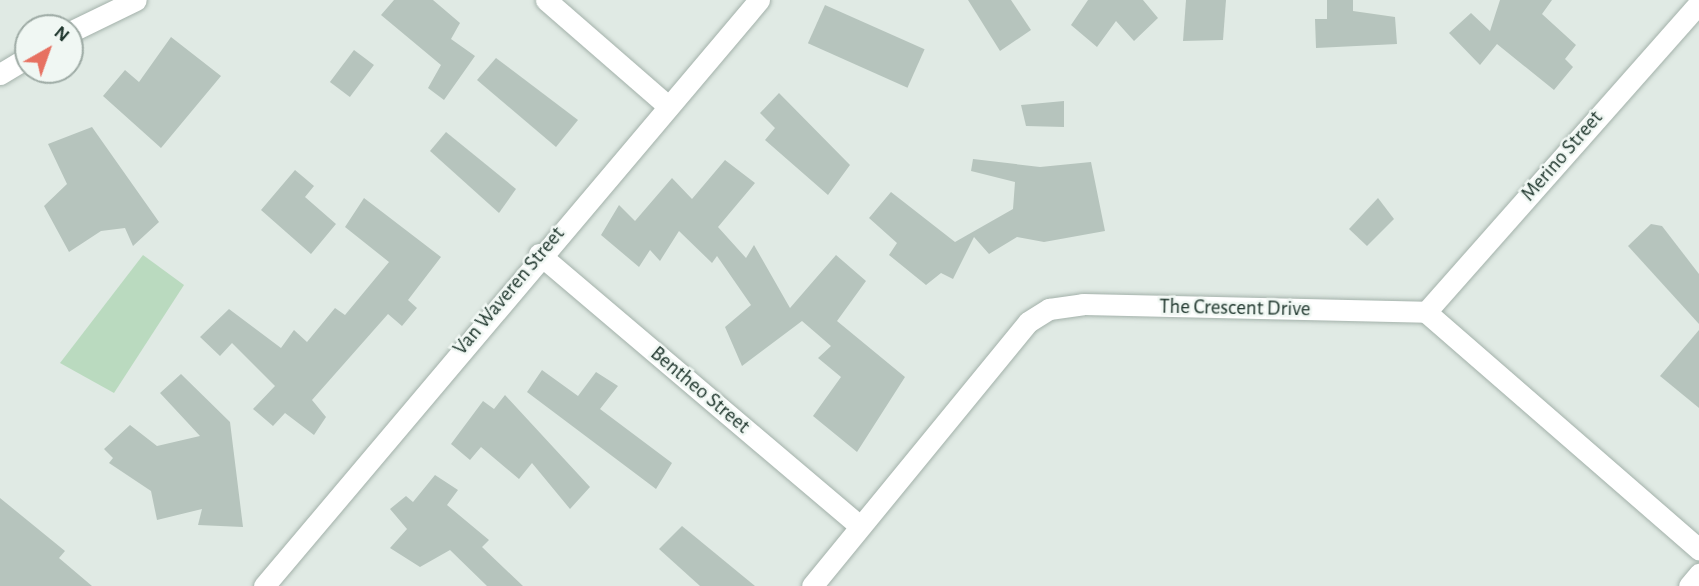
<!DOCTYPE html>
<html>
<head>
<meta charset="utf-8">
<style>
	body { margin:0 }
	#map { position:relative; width:1699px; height:586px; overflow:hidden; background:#e0eae4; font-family:"Alegreya Sans",sans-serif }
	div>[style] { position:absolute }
	.green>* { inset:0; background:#badabf }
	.building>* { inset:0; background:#b6c4bd; transform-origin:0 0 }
	.roads { filter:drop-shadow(0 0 2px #a3b1aa) drop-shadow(0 0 2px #a3b1aa) }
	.minor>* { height:21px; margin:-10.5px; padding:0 10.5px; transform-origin:10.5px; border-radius:10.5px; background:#fff }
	span { translate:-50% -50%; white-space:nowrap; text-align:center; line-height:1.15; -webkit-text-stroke:5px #f0f7f3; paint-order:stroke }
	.street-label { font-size:21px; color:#223930 }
	.north { position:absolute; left:14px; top:14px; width:70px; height:70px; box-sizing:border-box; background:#f0f7f3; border:2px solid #9eaba5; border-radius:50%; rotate:40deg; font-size:19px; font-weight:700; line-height:28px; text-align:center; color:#223930 }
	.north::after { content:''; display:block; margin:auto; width:24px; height:32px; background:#e77161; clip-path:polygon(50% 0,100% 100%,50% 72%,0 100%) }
</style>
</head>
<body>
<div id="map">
	<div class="green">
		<div style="clip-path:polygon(143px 255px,184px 285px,114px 393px,60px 363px)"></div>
	</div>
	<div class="building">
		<div style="clip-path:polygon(394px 0,433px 0,460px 23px,451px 39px,475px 56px,444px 100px,428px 88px,441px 65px,381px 15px)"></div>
		<div style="clip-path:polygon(968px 0,1011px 0,1031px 30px,1000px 51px)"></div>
		<div style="clip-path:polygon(1088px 0,1143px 0,1158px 18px,1134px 41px,1116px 21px,1097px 47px,1071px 25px)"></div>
		<div style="clip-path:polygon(1186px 0,1226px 0,1223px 40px,1183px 41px)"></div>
		<div style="clip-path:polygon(1327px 0,1353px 0,1353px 11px,1395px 17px,1397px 44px,1316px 48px,1315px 19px,1327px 19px)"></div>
		<div style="clip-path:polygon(1500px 0,1552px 0,1542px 14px,1576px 45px,1565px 59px,1573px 67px,1554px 90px,1497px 44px,1480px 65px,1449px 33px,1471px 13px,1490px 31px)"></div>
		<div style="left:825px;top:5px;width:109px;height:42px;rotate:24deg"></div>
		<div style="clip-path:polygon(171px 37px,221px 76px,161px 148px,103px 96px,125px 70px,139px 82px)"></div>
		<div style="left:354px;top:50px;width:25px;height:40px;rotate:37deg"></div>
		<div style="clip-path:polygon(496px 58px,578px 120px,556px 147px,477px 80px)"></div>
		<div style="clip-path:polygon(779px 93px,850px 165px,828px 195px,765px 140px,775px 128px,760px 113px)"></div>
		<div style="clip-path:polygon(1064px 101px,1064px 127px,1026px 126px,1021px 105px)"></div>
		<div style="clip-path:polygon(92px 127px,159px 222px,133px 246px,125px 228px,101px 231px,69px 252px,44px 206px,67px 184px,48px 144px)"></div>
		<div style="clip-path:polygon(446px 132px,516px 189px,499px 213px,430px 151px)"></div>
		<div style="clip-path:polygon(973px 159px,1040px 167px,1091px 162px,1105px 231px,1044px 242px,1017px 237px,989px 254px,974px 237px,953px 279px,941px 273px,926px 285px,889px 255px,897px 243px,869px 218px,891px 192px,955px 242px,1013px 209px,1015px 182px,971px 171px)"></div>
		<div style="clip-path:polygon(725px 160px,755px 183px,718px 227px,746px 258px,754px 245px,790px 308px,836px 255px,866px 281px,837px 321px,905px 377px,857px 452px,813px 416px,841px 377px,818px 358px,831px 346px,802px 321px,742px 366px,725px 327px,751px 305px,717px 256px,712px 263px,679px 231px,660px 261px,650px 250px,639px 267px,601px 235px,619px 205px,635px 221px,672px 178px,692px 199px)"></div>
		<div style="clip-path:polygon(295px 170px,314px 186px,305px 197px,336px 224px,311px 254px,261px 210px)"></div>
		<div style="clip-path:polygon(364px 198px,441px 257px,408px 300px,417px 308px,402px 326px,388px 314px,312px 400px,326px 417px,314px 435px,285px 413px,273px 426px,253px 409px,275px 386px,232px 343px,220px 356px,200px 337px,229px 309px,281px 348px,294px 330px,307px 342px,335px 308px,345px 315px,389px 262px,345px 227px)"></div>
		<div style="clip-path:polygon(1378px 198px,1394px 219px,1367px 246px,1349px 229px)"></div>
		<div style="clip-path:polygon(1651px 224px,1662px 226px,1699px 274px,1699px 324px,1628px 246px)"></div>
		<div style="clip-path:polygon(1699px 330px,1699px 408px,1660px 376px)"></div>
		<div style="clip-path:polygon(542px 370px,578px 396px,596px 372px,618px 386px,600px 409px,672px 463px,656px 489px,527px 392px)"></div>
		<div style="clip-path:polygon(181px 374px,230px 422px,243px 527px,198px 525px,202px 509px,157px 520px,151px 491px,109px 463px,113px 458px,104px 449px,130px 425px,157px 446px,200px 436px,160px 393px)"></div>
		<div style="clip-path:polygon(505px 395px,590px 487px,570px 509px,532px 463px,519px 479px,481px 447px,470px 460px,451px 444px,483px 401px,494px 409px)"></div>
		<div style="clip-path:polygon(435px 475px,458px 490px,447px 505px,489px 540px,482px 547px,523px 586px,487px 586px,450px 550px,420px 567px,390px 548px,407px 529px,390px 509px,406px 496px,413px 502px)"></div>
		<div style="clip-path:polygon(0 498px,65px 551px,59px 558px,92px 586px,0 586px)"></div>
		<div style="clip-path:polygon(682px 526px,755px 586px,700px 586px,659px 549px)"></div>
	</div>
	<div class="roads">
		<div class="minor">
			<div style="left:546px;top:0;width:160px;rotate:41deg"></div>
			<div style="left:70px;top:32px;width:73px;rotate:-25.9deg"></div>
			<div style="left:0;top:74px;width:33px;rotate:-31deg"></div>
			<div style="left:539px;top:254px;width:421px;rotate:40.3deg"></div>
			<div style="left:1426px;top:312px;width:412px;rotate:-48.5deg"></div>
			<div style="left:264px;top:586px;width:767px;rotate:-49.81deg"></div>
			<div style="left:812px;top:586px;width:341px;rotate:-50.7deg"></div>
			<div style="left:1028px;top:322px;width:25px;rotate:-32deg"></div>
			<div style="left:1049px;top:309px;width:34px;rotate:-8deg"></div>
			<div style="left:1083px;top:304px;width:343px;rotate:1.3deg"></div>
			<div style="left:1426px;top:312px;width:362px;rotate:41deg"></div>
			<div style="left:1689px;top:586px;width:16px;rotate:-50deg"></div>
		</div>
	</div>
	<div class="street-label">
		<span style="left:1562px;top:156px;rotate:-49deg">Merino Street</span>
		<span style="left:509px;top:291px;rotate:-50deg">Van Waveren Street</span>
		<span style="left:1235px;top:308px;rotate:1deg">The Crescent Drive</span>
		<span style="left:700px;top:390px;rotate:40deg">Bentheo Street</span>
	</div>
	<div class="north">N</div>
</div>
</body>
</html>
